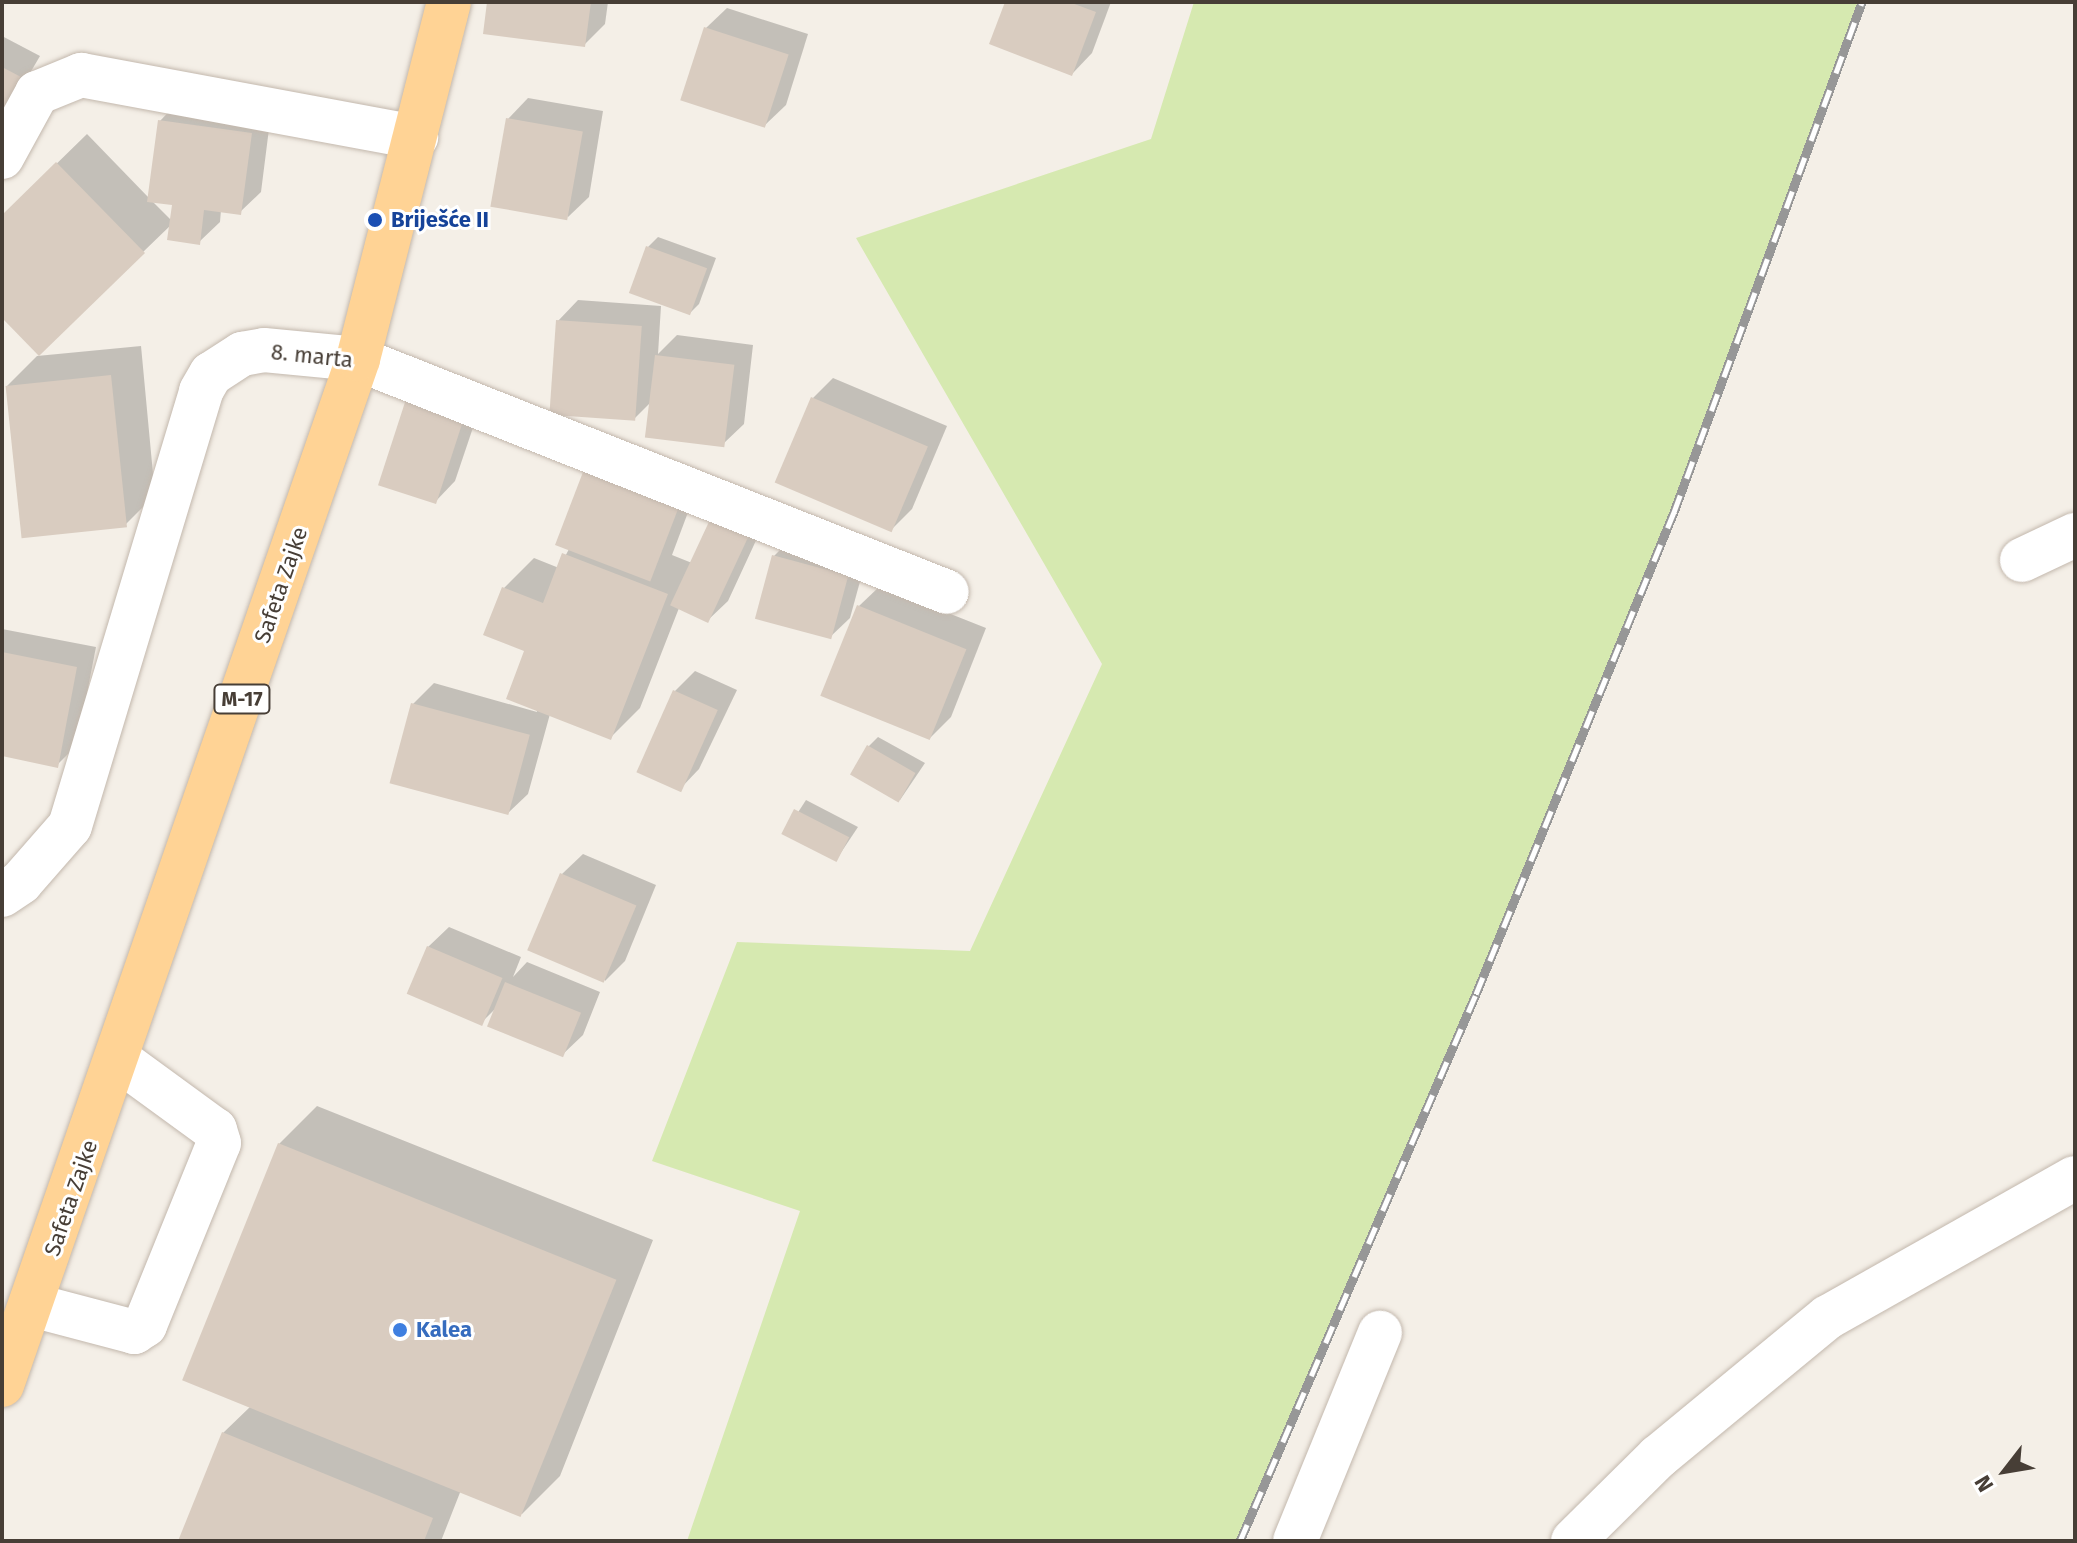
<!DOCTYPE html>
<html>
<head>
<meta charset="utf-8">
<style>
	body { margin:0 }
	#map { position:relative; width:2077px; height:1543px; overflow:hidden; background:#f4efe7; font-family:"Fira Sans",sans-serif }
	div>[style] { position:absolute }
	.green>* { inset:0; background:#d6e9b0 }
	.shadow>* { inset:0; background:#0003 }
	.building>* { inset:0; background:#d9ccc0; transform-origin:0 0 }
	.roads { filter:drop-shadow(0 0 2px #c3b8ad) drop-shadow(0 0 2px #c3b8ad) }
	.minor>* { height:44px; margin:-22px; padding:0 22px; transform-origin:22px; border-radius:22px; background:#fff }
	.major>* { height:44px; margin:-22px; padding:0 22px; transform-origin:22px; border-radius:22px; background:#ffd395 }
	.rail>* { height:9px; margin-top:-4.5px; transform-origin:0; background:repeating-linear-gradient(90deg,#fff 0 18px,#979797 0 36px); box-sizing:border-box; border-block:2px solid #979797 }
	.dots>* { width:22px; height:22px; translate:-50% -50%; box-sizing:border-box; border:4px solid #fff; border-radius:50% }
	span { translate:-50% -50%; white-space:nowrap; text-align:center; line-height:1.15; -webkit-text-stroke:6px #fff; paint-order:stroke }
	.shield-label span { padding:2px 6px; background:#fff; border:2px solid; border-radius:6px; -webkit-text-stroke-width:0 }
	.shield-label { font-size:20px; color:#473e36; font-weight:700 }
	.transit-label { font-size:22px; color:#164399; font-weight:700 }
	.left { translate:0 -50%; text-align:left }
	.street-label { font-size:22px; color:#473e36 }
	.shop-label { font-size:22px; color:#366cbe; font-weight:700 }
	.frame { position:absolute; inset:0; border:4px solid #473e36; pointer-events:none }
	.north { position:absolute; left:1965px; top:1431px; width:80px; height:80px; -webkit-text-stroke:6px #fff; paint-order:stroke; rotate:239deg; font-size:22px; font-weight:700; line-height:32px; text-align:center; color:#473e36 }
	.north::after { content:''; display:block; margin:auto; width:28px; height:36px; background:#473e36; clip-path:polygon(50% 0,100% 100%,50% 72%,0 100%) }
</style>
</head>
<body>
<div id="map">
	<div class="green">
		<div style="clip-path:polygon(1194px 2px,1862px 2px,1674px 512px,1476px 994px,1240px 1541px,687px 1541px,800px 1211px,652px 1161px,737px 942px,970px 951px,1102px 664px,856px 238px,1151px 139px)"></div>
	</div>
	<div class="shadow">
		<div style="clip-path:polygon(489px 2px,608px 2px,605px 24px,584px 45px)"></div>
		<div style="clip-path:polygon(1007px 2px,1111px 2px,1092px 53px,1072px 74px)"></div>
		<div style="clip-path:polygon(727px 8px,808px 34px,786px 105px,765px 125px,706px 28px)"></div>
		<div style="clip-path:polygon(2px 36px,40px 56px,2px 121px)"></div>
		<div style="clip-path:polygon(528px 98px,603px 111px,589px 197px,568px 217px,508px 119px)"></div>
		<div style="clip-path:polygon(evenodd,180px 100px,271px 113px,261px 192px,240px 212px,221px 210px,220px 222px,199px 242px,172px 224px,143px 252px,2px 315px,2px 217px,87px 134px,149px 198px,160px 121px,180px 100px,152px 201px,175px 204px,172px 221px,152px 201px)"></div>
		<div style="clip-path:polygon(658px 237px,716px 258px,699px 304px,689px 314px,648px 247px)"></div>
		<div style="clip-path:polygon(578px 300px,661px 306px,658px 354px,677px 335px,753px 345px,744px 424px,723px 444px,651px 402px,635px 418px,558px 321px)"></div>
		<div style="clip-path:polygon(141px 346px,155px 495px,125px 525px,7px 386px,37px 356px)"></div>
		<div style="clip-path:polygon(833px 378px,947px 426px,912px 509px,891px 530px,812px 399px)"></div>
		<div style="clip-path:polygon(485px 392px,455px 481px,435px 502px,381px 483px)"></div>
		<div style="clip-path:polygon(702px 475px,672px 555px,692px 563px,771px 508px,728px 601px,707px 621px,679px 608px,640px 708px,610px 738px,550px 714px,528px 794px,507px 814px,413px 704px,434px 683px,537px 712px,526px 650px,504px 588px,534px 558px,559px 568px,569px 549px)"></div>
		<div style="clip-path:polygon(794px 536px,867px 556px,850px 618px,829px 638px,774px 556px)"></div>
		<div style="clip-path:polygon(880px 586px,986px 628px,951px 717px,930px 738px,859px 606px)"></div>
		<div style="clip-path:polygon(2px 629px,96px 647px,77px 745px,57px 765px,2px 754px)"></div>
		<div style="clip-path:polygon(695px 671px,737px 690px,699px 769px,679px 790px,675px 691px)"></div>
		<div style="clip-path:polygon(878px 737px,925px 763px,900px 800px,868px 747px)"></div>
		<div style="clip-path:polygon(806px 800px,858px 827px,836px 860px,784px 834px)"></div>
		<div style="clip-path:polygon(583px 854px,656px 885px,625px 961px,605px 981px,562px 874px)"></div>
		<div style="clip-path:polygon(449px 927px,521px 957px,513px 977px,527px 962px,600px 992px,583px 1035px,562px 1055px,496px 1008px,480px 1024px,428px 947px)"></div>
		<div style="clip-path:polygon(317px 1106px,653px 1240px,560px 1476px,522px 1514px,461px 1490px,441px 1541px,180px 1541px,223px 1433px,251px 1406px,279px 1144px)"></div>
	</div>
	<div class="building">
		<div style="clip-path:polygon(487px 2px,591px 2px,585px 47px,483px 34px)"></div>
		<div style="clip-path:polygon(1005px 2px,1069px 2px,1096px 12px,1072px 76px,989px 44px)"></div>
		<div style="left:704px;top:27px;width:89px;height:77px;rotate:18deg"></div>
		<div style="clip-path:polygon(2px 67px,21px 77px,2px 115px)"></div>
		<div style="left:506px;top:118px;width:78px;height:90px;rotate:10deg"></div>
		<div style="clip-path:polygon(158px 120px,252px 133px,241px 215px,204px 210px,200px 245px,167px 240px,172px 205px,147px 202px)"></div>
		<div style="clip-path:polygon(56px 162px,145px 253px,39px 356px,2px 318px,2px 215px)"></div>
		<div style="left:646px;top:246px;width:65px;height:50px;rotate:20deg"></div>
		<div style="left:556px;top:320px;width:86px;height:95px;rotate:4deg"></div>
		<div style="left:655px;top:355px;width:80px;height:83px;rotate:7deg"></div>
		<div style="left:111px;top:375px;width:153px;height:106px;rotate:84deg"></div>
		<div style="left:408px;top:393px;width:61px;height:97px;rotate:18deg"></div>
		<div style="left:811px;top:397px;width:127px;height:93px;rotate:23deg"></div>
		<div style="left:588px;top:459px;width:102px;height:92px;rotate:21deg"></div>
		<div style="left:714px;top:511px;width:42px;height:104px;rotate:25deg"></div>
		<div style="clip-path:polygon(562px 553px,668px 594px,611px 740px,506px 699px,524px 651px,483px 635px,502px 587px,543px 603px)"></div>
		<div style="left:772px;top:555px;width:79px;height:66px;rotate:15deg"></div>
		<div style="left:857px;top:605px;width:118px;height:98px;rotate:22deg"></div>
		<div style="clip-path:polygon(2px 652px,77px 667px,58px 768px,2px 756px)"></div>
		<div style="left:673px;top:690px;width:49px;height:90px;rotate:24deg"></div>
		<div style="left:411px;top:703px;width:123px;height:83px;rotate:15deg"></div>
		<div style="left:867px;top:745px;width:56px;height:34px;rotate:30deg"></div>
		<div style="left:794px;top:809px;width:62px;height:28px;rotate:27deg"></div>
		<div style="left:560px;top:873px;width:83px;height:84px;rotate:23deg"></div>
		<div style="left:427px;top:946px;width:82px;height:52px;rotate:23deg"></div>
		<div style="left:505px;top:982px;width:82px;height:48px;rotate:22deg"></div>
		<div style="left:278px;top:1143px;width:365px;height:256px;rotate:22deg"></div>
		<div style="clip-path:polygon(222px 1432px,433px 1518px,424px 1541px,178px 1541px)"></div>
	</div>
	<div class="roads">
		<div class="minor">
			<div style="left:2px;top:157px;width:73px;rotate:-61.3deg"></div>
			<div style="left:37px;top:93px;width:48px;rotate:-22.2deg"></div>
			<div style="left:81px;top:75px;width:341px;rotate:10.5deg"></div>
			<div style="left:2022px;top:560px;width:59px;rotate:-25.3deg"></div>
			<div style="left:2px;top:895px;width:23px;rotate:-34deg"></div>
			<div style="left:21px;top:882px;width:74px;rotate:-48.8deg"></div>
			<div style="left:70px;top:826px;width:454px;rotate:-73.2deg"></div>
			<div style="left:201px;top:391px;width:20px;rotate:-60deg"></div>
			<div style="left:211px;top:374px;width:37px;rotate:-33deg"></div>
			<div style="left:242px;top:354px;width:22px;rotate:-10deg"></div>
			<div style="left:264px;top:350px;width:94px;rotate:5.5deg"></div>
			<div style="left:358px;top:359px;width:633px;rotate:21.58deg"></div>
			<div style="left:32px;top:1305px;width:106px;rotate:14.8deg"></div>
			<div style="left:134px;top:1332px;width:13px;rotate:-32deg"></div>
			<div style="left:145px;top:1325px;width:196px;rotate:-67.9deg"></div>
			<div style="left:219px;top:1143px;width:14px;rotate:-107deg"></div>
			<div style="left:215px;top:1130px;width:119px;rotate:-143.9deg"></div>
			<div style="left:1295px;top:1541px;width:225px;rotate:-67.8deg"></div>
			<div style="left:1573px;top:1541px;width:120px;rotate:-44.7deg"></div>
			<div style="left:1658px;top:1457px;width:220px;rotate:-39.5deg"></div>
			<div style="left:1828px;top:1317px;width:283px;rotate:-29.4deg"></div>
		</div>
		<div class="major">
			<div style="left:2px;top:1385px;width:1086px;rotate:-70.86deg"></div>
			<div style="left:358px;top:359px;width:368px;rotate:-75.7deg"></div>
		</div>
	</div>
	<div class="rail">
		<div style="left:1240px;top:1541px;width:596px;rotate:-66.66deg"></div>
		<div style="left:1476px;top:994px;width:521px;rotate:-67.67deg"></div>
		<div style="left:1674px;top:512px;width:544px;rotate:-69.76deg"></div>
	</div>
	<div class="dots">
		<div style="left:375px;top:220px;background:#1a4fb4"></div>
		<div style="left:400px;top:1330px;background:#3f7fe0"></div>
	</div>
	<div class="shield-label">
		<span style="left:242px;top:699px">M-17</span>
	</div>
	<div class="transit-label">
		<span class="left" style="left:391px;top:220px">Briješće II</span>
	</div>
	<div class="street-label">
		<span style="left:312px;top:356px;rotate:6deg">8. marta</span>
		<span style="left:281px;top:585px;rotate:-71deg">Safeta Zajke</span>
		<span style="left:71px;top:1198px;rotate:-71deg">Safeta Zajke</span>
	</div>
	<div class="shop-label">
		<span class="left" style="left:416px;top:1330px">Kalea</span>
	</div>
	<div class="frame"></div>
	<div class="north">N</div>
</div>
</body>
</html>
